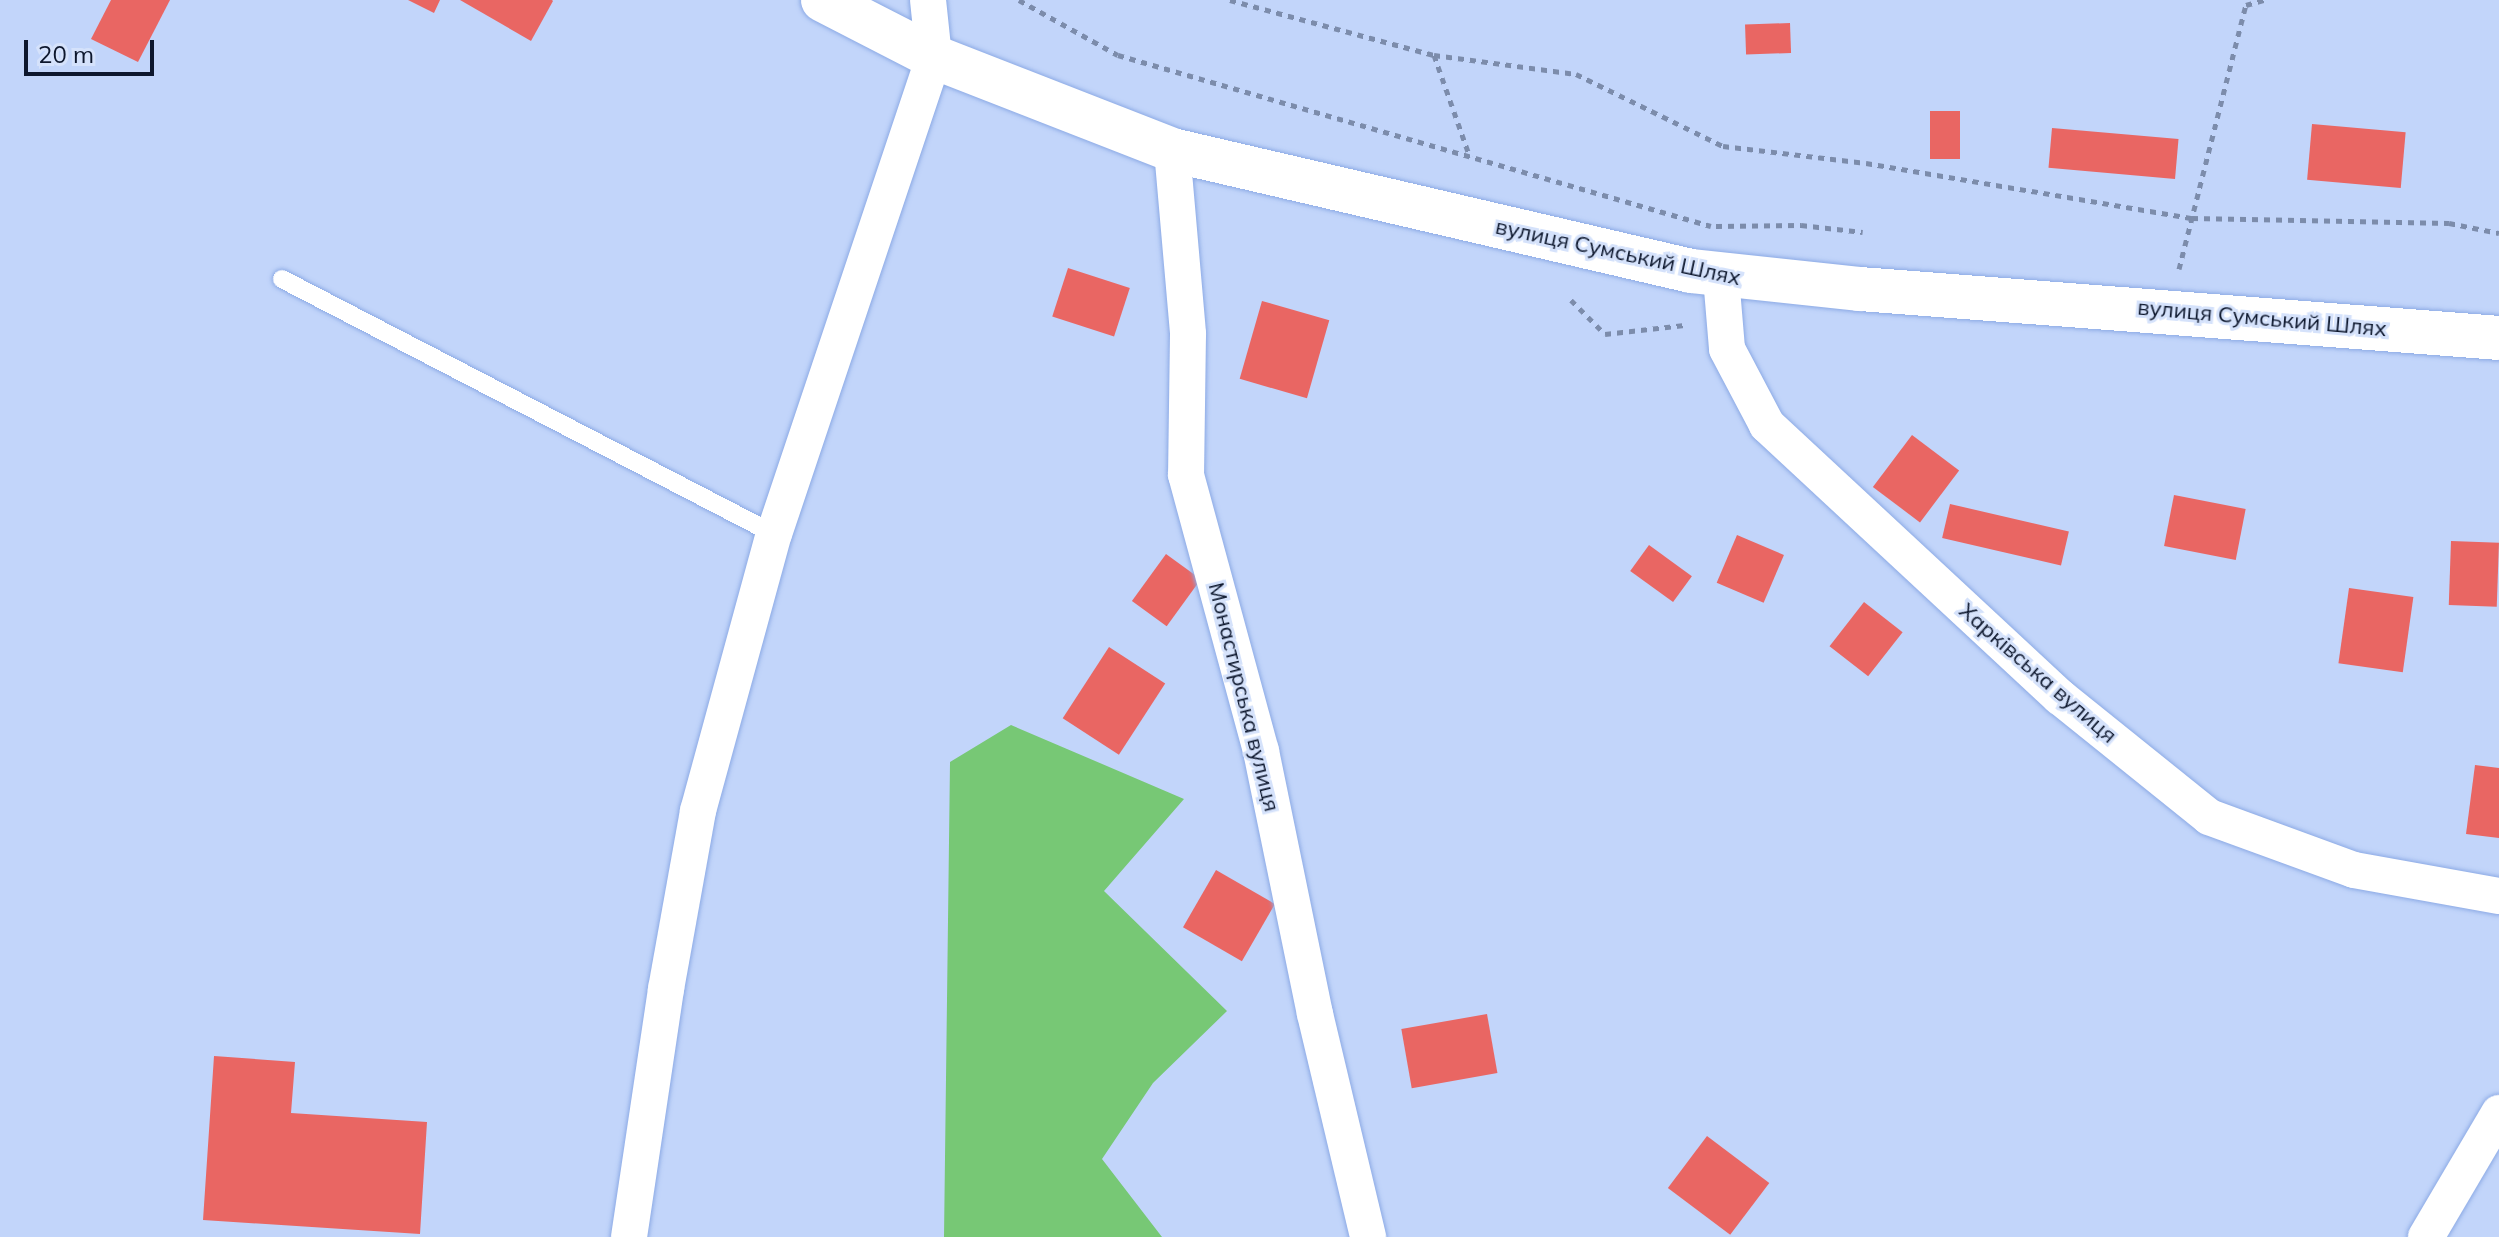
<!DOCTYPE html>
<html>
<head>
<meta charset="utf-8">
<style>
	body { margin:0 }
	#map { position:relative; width:2499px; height:1237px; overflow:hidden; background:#c2d5fa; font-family:Mulish,sans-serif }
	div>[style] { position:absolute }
	.green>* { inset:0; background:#77c875 }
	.building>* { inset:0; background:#e96663; transform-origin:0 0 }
	.path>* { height:5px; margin-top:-2.5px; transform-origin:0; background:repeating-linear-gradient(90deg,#7c8cab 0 6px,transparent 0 12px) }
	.roads { filter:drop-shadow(0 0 2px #8caae5) drop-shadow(0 0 2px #8caae5) }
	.service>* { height:18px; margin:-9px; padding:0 9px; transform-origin:9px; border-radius:9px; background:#fff }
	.minor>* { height:36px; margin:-18px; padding:0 18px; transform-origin:18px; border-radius:18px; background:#fff }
	.primary>* { height:44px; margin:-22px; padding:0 22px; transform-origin:22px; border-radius:22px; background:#fff }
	span { translate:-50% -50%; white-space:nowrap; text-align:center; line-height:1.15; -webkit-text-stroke:6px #d5e2fb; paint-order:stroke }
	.street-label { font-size:22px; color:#0d172d }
	.scale { position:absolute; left:24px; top:40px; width:130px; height:36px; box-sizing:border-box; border:4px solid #0d172d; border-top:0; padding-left:10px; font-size:24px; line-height:28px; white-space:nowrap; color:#0d172d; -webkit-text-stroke:6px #d5e2fb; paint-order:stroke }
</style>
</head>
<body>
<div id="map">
	<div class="green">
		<div style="clip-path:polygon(1011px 725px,1184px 799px,1104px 891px,1227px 1011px,1153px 1083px,1102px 1159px,1162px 1237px,944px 1237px,950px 762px)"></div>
	</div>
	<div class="building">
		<div style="clip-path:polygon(111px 0,170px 0,138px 62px,91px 39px)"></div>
		<div style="clip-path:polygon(408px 0,440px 0,434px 13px)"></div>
		<div style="clip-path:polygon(460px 0,552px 0,553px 1px,531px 41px)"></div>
		<div style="left:1790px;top:23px;width:30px;height:45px;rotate:88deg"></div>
		<div style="left:1930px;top:111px;width:30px;height:48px"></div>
		<div style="left:2312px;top:124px;width:94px;height:56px;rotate:5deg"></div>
		<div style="left:2052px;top:128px;width:127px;height:40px;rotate:5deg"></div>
		<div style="left:1068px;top:268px;width:65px;height:51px;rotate:18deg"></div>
		<div style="left:1262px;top:301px;width:70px;height:81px;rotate:16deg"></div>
		<div style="left:1912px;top:435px;width:59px;height:65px;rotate:37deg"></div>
		<div style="left:2174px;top:495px;width:73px;height:52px;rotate:11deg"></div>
		<div style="left:1950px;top:504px;width:122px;height:35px;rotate:13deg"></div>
		<div style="left:1737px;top:535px;width:51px;height:52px;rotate:23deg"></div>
		<div style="left:2451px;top:541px;width:48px;height:64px;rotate:2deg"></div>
		<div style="left:1649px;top:545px;width:53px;height:32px;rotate:36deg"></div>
		<div style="left:1166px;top:554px;width:43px;height:58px;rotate:36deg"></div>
		<div style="left:2349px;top:588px;width:65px;height:76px;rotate:8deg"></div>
		<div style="left:1864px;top:602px;width:49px;height:56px;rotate:38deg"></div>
		<div style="left:1109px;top:647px;width:67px;height:85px;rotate:33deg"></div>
		<div style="clip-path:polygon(2475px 765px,2499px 768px,2499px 838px,2466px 834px)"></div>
		<div style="left:1216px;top:870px;width:68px;height:66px;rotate:30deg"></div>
		<div style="left:1487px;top:1014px;width:60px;height:87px;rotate:80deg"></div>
		<div style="clip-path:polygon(214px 1056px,295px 1062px,291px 1113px,427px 1122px,420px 1234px,203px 1220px)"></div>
		<div style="left:1707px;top:1136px;width:78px;height:65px;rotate:37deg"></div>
	</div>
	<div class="path">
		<div style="left:1019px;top:0;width:113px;rotate:29.1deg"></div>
		<div style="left:1118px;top:55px;width:617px;rotate:16.09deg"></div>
		<div style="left:1230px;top:0;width:211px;rotate:15.1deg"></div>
		<div style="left:1434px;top:55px;width:143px;rotate:7.6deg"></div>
		<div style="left:1576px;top:74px;width:164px;rotate:26.1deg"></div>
		<div style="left:1723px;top:146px;width:144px;rotate:6.8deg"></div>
		<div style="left:1866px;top:163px;width:331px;rotate:9.6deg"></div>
		<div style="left:2192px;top:218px;width:257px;rotate:1.1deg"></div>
		<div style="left:2449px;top:223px;width:51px;rotate:11.3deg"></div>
		<div style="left:1434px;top:55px;width:108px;rotate:70.6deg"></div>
		<div style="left:1716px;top:226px;width:85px;rotate:-0.7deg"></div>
		<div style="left:1801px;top:225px;width:62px;rotate:6.4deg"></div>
		<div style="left:2179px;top:269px;width:272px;rotate:-75.8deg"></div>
		<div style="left:2246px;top:5px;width:19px;rotate:-16deg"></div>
		<div style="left:1571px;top:300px;width:48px;rotate:45deg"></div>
		<div style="left:1605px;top:334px;width:80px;rotate:-6.5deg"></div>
	</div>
	<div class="roads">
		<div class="service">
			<div style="left:282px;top:279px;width:554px;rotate:27.4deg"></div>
		</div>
		<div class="minor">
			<div style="left:1172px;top:150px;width:185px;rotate:85deg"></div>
			<div style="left:1188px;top:334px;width:141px;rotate:90.8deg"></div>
			<div style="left:1186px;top:475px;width:286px;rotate:74.8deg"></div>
			<div style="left:1261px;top:751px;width:268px;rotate:78.4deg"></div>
			<div style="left:1315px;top:1014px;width:229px;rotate:76.6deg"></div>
			<div style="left:1721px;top:277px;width:72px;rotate:85.2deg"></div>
			<div style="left:1727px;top:349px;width:86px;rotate:62.2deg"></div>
			<div style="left:1767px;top:425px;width:400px;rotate:42.9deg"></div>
			<div style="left:2060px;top:697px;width:191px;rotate:38.8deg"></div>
			<div style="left:2209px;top:817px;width:154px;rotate:20.1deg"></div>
			<div style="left:2354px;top:870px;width:147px;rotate:10.2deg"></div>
			<div style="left:629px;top:1237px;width:251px;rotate:-81.5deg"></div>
			<div style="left:666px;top:989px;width:181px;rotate:-79.8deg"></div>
			<div style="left:698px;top:811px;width:287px;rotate:-74.7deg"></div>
			<div style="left:774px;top:534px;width:503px;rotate:-71.46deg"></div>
			<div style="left:934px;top:57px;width:57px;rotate:-96deg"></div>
			<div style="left:2426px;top:1237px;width:144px;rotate:-59.5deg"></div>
		</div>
		<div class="primary">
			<div style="left:823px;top:0;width:125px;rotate:27.2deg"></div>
			<div style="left:934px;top:57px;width:256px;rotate:21.3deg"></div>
			<div style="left:1172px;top:150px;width:533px;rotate:13.12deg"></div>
			<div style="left:1691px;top:271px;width:170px;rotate:6.1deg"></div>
			<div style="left:1860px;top:289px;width:641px;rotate:4.38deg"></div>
		</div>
	</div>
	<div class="street-label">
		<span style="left:1618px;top:252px;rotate:12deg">вулиця Сумський Шлях</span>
		<span style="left:2262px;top:318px;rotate:5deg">вулиця Сумський Шлях</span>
		<span style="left:2038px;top:673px;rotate:41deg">Харківська вулиця</span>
		<span style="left:1244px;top:697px;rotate:76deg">Монастирська вулиця</span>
	</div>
	<div class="scale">20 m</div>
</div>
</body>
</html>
